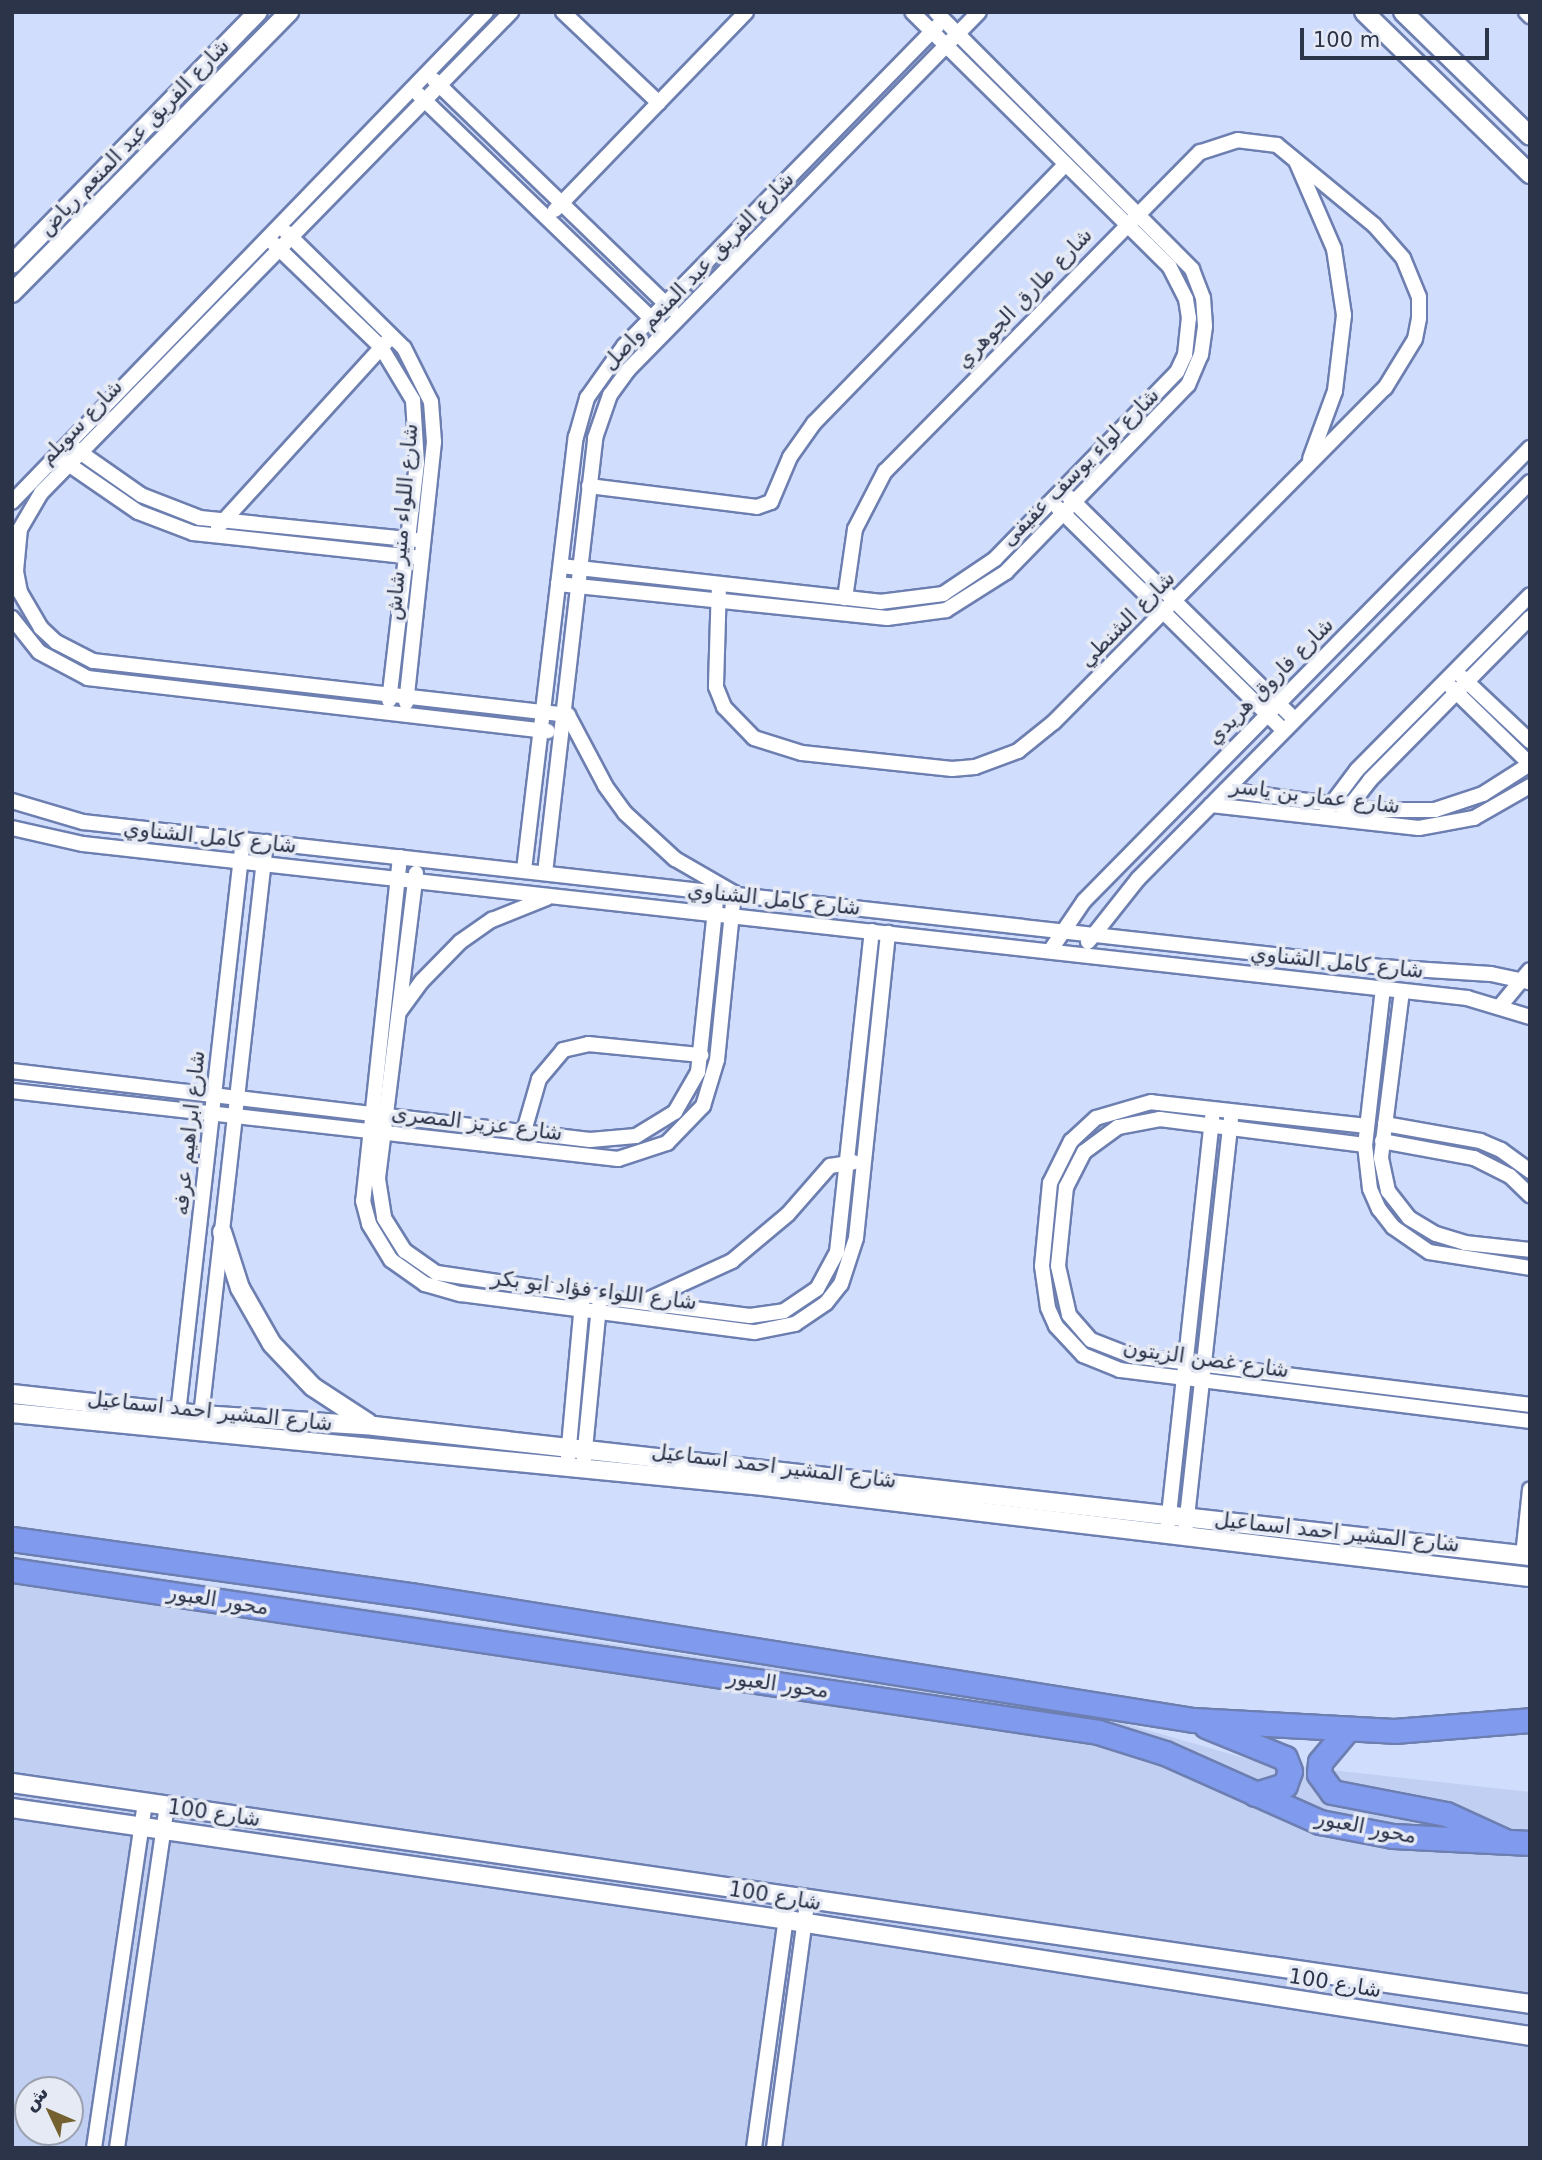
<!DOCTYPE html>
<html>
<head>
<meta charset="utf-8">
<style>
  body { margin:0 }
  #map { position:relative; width:1542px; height:2160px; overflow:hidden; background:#d0ddfd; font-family:"DejaVu Sans",Vazirmatn,sans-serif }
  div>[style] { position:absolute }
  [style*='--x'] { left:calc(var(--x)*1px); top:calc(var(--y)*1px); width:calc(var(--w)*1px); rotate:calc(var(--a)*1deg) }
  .built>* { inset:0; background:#c1cff2 }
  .roads { filter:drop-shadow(2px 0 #6d7fb0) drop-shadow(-2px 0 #6d7fb0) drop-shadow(0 2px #6d7fb0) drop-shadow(0 -2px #6d7fb0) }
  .minor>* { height:14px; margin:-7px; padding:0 7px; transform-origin:7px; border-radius:7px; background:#fff }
  .tertiary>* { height:18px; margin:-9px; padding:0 9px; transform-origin:9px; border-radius:9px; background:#fff }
  .trunk>* { height:23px; margin:-11.5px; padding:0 11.5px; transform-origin:11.5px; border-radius:11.5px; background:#809aee }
  span { translate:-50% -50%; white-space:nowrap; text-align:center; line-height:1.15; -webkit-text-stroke:7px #e6eaf5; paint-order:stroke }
  .street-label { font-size:21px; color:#2c3449 }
  .frame { position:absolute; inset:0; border:14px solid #2c3449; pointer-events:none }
  .north { position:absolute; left:14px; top:2076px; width:70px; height:70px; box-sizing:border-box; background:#e6eaf5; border:2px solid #9ca1b0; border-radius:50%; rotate:314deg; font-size:19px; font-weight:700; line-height:28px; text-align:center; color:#2c3449 }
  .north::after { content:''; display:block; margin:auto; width:24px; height:32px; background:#756130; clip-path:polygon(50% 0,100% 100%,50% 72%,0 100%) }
  .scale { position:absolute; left:1300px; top:28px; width:189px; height:32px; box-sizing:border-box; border:4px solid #2c3449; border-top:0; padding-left:9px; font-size:21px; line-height:24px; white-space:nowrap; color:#2c3449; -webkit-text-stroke:5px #e6eaf5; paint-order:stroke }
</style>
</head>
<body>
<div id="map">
  <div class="built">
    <div style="clip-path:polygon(evenodd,12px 1556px,1095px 1715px,1258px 1762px,1530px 1792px,1530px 2148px,12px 2148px,12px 1556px,28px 2090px,70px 2090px,70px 2132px,28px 2132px,28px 2090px)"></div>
  </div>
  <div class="roads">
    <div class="minor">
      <div style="--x:563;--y:12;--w:132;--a:43.5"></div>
      <div style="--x:1526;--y:12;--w:6;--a:45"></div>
      <div style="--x:434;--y:80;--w:330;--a:44"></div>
      <div style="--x:418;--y:94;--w:333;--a:43.9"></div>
      <div style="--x:1296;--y:161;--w:96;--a:66.6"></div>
      <div style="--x:1334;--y:249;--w:67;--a:81.4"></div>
      <div style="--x:1344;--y:315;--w:77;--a:96.8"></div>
      <div style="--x:1335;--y:391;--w:72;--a:110.2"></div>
      <div style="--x:555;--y:210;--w:275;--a:-46"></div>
      <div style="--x:286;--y:232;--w:165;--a:44.5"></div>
      <div style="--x:404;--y:348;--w:60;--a:63.4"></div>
      <div style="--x:431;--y:402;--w:40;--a:85.7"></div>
      <div style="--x:434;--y:442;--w:262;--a:96.1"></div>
      <div style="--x:273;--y:243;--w:150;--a:43.9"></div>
      <div style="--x:381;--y:347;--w:62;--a:58.9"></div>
      <div style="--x:413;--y:400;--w:63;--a:86.4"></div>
      <div style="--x:417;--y:463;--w:239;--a:96.7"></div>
      <div style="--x:74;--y:448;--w:82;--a:35"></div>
      <div style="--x:141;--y:495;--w:63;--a:21.3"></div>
      <div style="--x:200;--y:518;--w:216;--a:5.8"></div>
      <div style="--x:61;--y:459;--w:93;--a:34.5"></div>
      <div style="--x:138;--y:512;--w:59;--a:20.9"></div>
      <div style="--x:193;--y:533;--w:222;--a:6.2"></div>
      <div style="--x:589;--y:486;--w:169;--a:7.1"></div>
      <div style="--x:757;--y:507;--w:15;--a:-20"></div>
      <div style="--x:771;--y:502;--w:49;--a:-67.1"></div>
      <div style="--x:790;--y:457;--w:42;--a:-54.8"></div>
      <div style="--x:814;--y:423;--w:361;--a:-45.8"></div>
      <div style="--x:1069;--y:497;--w:317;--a:44.6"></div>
      <div style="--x:12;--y:502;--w:682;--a:-45.95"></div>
      <div style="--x:1058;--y:508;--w:317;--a:44.6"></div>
      <div style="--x:218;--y:527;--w:253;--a:-47.7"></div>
      <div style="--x:561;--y:566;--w:321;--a:6.4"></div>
      <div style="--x:880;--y:602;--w:64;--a:-7.2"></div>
      <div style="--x:943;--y:594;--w:63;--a:-33.9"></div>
      <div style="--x:995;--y:559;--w:261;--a:-45.8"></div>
      <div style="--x:1177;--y:372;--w:19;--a:-65"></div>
      <div style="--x:1185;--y:355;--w:37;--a:-84"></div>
      <div style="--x:1189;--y:318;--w:19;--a:-99"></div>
      <div style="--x:1186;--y:299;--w:37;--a:-117"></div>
      <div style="--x:1169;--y:266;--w:361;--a:-135.3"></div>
      <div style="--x:558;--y:584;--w:331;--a:5.9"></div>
      <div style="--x:887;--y:618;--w:60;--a:-7.7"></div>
      <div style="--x:946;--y:610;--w:71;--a:-32.3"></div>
      <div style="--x:1006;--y:572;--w:261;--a:-45.8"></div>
      <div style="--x:1188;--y:385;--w:33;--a:-67"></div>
      <div style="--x:1201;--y:355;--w:29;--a:-82"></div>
      <div style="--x:1205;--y:326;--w:28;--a:-94"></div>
      <div style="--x:1203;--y:298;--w:31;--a:-111"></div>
      <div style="--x:1192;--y:269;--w:363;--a:-134.9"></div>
      <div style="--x:719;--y:584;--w:103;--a:91.7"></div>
      <div style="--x:716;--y:687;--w:22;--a:68"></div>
      <div style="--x:724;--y:707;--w:43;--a:45.9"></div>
      <div style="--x:754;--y:738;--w:50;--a:17.4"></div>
      <div style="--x:802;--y:753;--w:151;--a:6.1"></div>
      <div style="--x:952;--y:769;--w:23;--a:-5"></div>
      <div style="--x:975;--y:767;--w:46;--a:-20.4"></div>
      <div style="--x:1018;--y:751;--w:46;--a:-38.9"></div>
      <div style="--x:1054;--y:722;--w:470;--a:-45.3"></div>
      <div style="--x:1385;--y:388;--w:57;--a:-58.5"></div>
      <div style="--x:1415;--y:339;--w:21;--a:-79"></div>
      <div style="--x:1419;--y:318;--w:21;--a:-90"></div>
      <div style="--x:1419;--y:297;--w:42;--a:-112.3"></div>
      <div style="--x:1403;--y:258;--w:44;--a:-131.3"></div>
      <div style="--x:1374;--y:225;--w:126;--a:-140.5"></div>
      <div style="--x:1277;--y:145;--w:39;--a:-173"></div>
      <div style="--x:1238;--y:140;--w:40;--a:162"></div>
      <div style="--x:1200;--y:152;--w:448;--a:134.6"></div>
      <div style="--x:885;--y:471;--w:65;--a:117.3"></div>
      <div style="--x:855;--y:529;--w:70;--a:98.2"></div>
      <div style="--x:12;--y:618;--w:43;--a:51.5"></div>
      <div style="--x:39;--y:652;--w:55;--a:28"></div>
      <div style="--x:88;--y:678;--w:463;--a:6.6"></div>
      <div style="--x:1462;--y:677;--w:93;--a:43.3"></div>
      <div style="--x:1451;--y:687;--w:110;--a:44.3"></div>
      <div style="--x:1226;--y:790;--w:150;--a:7.6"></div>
      <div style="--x:1375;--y:810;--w:60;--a:0"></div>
      <div style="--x:1435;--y:810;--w:51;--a:-18.4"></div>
      <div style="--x:1483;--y:794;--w:56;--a:-32.6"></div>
      <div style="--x:12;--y:801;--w:74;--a:16.5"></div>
      <div style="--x:83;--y:822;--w:1306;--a:6.37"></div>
      <div style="--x:1381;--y:967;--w:110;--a:3.6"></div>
      <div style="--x:1491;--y:974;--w:40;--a:12"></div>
      <div style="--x:1211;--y:805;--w:209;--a:6.3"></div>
      <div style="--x:1419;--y:828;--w:56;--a:-10.3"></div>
      <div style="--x:1474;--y:818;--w:64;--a:-29.7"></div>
      <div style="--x:1327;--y:810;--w:50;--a:-53.1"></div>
      <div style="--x:1357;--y:770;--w:246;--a:-45.3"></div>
      <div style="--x:1346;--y:811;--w:39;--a:-52"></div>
      <div style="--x:1370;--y:780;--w:228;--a:-45.4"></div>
      <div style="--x:12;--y:828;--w:73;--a:12.7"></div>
      <div style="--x:83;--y:844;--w:1393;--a:6.35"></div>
      <div style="--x:1467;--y:998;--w:66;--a:16.8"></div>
      <div style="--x:400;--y:857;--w:346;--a:96.1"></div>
      <div style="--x:363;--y:1201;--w:24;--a:75"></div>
      <div style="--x:369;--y:1224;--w:42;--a:58.6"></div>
      <div style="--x:391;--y:1260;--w:42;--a:35.2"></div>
      <div style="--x:425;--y:1284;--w:37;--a:16"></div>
      <div style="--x:461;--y:1294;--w:296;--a:7.4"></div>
      <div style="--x:755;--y:1332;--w:41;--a:-11.3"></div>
      <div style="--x:795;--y:1324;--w:37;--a:-34"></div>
      <div style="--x:826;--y:1303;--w:24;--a:-52"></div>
      <div style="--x:841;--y:1284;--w:48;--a:-71.9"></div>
      <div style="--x:856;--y:1238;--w:307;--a:-84"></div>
      <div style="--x:524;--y:870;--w:436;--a:-83.2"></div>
      <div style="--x:576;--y:437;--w:41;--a:-74.2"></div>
      <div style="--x:587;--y:398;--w:64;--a:-54.6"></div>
      <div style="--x:624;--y:346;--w:448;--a:-45.6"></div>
      <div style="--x:416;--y:873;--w:308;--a:97.1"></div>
      <div style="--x:378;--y:1179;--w:39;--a:81"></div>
      <div style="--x:384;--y:1218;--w:39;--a:58"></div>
      <div style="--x:405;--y:1251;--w:39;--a:35"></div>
      <div style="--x:437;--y:1273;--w:164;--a:8.4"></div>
      <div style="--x:599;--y:1297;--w:152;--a:7.2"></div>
      <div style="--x:750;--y:1316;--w:34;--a:-8"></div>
      <div style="--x:784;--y:1311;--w:40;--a:-34"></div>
      <div style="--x:817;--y:1289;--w:42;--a:-61.6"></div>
      <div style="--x:837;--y:1252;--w:323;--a:-83.8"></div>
      <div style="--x:545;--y:873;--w:438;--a:-83.4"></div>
      <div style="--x:595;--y:438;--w:46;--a:-70.8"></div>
      <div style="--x:610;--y:395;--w:31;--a:-54"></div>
      <div style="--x:628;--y:370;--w:501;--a:-45.57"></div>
      <div style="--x:1088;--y:942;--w:80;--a:-51.6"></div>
      <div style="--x:1138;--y:879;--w:558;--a:-45.36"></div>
      <div style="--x:1050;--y:951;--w:60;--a:-55.8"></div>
      <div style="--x:1084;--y:901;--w:636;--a:-45.45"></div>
      <div style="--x:1383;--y:988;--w:158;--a:96.5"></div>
      <div style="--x:1365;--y:1145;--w:44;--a:83.5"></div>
      <div style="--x:1370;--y:1189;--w:22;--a:66"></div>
      <div style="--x:1379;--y:1209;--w:23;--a:52"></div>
      <div style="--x:1393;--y:1227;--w:44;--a:34.8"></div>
      <div style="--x:1429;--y:1252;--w:102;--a:9"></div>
      <div style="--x:1402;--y:991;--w:168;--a:97.2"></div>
      <div style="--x:1381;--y:1158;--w:34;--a:78"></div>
      <div style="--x:1388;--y:1191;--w:34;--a:52"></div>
      <div style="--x:1409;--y:1218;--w:31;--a:31"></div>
      <div style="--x:1436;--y:1234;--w:30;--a:17"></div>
      <div style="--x:1465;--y:1243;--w:65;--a:6.1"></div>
      <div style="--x:1501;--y:1005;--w:45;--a:-50.4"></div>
      <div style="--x:400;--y:1011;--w:37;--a:-54"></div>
      <div style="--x:422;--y:981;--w:54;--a:-45.7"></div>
      <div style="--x:460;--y:942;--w:39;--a:-35"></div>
      <div style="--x:492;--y:920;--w:59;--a:-21.8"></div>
      <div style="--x:12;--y:1071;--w:582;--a:6.81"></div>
      <div style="--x:590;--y:1140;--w:46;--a:-5"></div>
      <div style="--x:636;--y:1136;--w:46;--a:-31.6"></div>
      <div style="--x:675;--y:1112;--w:46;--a:-60.1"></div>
      <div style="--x:698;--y:1072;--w:182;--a:-84"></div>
      <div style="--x:12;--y:1091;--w:610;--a:6.4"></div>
      <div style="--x:618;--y:1159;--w:52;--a:-18.1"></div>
      <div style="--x:667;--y:1143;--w:52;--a:-45.8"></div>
      <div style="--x:703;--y:1106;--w:48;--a:-73.1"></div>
      <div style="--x:717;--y:1060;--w:168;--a:-84.2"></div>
      <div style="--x:734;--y:893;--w:68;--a:-150"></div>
      <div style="--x:675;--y:859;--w:68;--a:-137.4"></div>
      <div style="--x:625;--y:813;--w:34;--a:-126"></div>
      <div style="--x:605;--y:785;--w:79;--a:-117.9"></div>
      <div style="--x:568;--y:715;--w:478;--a:-173.5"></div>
      <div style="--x:93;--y:661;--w:42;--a:-152.8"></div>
      <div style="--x:56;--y:642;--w:21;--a:-137"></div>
      <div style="--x:41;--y:628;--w:42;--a:-120.3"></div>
      <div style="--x:20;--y:592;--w:21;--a:-101"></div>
      <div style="--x:16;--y:571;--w:42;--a:-84.6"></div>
      <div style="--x:20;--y:529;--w:42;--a:-59.7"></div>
      <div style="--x:41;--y:493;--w:673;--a:-45.66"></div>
      <div style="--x:1385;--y:1124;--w:97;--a:10.1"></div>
      <div style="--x:1480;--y:1141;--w:23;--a:23"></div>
      <div style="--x:1501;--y:1150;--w:36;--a:36"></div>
      <div style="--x:1367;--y:1126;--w:217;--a:-173.7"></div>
      <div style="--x:1151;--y:1102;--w:57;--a:163.8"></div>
      <div style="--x:1096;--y:1118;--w:34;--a:137"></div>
      <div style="--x:1071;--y:1141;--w:47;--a:116.6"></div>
      <div style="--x:1050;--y:1183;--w:83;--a:95.5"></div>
      <div style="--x:1042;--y:1266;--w:42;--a:81.9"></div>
      <div style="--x:1048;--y:1308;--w:20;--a:66"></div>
      <div style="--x:1056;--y:1326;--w:40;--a:47"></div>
      <div style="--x:1083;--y:1355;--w:40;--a:22"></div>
      <div style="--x:1120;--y:1370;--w:413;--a:7.1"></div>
      <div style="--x:524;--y:1131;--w:54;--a:-73.9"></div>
      <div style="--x:539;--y:1079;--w:38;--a:-50"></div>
      <div style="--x:563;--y:1050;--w:26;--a:-13"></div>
      <div style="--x:588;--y:1044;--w:114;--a:5.6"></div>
      <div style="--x:1382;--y:1141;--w:94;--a:10.5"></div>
      <div style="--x:1474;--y:1158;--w:40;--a:26.6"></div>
      <div style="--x:1510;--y:1176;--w:28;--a:44"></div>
      <div style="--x:1365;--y:1145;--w:207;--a:-172.8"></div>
      <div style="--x:1160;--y:1119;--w:43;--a:169.2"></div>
      <div style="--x:1118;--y:1127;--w:42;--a:143.7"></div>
      <div style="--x:1084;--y:1152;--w:39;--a:117"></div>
      <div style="--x:1066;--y:1187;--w:79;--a:95.8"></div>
      <div style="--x:1058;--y:1266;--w:50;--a:77.3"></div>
      <div style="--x:1069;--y:1315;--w:33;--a:49"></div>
      <div style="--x:1091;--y:1340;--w:44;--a:21.3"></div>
      <div style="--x:1132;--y:1356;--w:401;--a:7"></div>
      <div style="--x:647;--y:1300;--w:94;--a:-24.6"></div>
      <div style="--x:732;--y:1261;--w:73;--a:-40"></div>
      <div style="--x:788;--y:1214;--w:64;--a:-48.8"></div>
      <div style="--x:830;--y:1166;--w:24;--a:-9"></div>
      <div style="--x:177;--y:1422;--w:587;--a:-83.54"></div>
      <div style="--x:200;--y:1425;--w:587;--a:-83.54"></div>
      <div style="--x:568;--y:1457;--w:155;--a:-84.8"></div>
      <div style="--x:584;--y:1459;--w:155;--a:-84.4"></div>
      <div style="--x:1168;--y:1524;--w:410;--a:-83.8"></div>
      <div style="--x:1186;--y:1526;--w:410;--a:-83.7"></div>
      <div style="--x:1523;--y:1556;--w:67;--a:-84"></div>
      <div style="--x:94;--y:2148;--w:349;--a:-81.6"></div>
      <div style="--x:117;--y:2148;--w:346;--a:-81.7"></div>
      <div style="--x:754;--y:2148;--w:254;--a:-82.1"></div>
      <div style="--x:774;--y:2148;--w:252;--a:-82.3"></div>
    </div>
    <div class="tertiary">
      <div style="--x:1364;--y:12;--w:232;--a:44.3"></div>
      <div style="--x:1403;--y:12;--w:177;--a:44.3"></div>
      <div style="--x:12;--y:264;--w:352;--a:-45.7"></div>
      <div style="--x:12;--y:293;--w:395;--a:-45.4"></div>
      <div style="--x:222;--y:1232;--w:59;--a:72.2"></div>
      <div style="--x:240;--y:1288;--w:64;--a:60.3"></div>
      <div style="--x:272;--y:1344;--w:59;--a:46.4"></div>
      <div style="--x:313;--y:1387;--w:66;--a:33.2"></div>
      <div style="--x:12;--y:1394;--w:190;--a:6.3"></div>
      <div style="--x:201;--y:1415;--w:173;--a:3.6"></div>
      <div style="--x:374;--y:1426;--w:1163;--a:6.42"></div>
      <div style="--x:12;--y:1413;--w:755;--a:5.55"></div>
      <div style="--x:763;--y:1486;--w:772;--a:6.77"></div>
      <div style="--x:12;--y:1783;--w:1534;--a:8.28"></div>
      <div style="--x:12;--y:1808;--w:783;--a:8.22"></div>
      <div style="--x:787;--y:1920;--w:752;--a:8.87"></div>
    </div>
    <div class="trunk">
      <div style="--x:12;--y:1539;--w:403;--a:8"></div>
      <div style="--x:411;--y:1595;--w:792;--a:9.08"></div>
      <div style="--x:1193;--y:1720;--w:201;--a:3.1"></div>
      <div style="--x:1394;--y:1731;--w:136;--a:-4.6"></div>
      <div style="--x:12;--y:1570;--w:1098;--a:8.48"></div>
      <div style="--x:1098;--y:1732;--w:70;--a:17.4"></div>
      <div style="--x:1165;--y:1753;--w:170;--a:24"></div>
      <div style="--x:1320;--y:1822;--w:74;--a:10.9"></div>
      <div style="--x:1393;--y:1836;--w:137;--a:2.9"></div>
      <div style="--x:1206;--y:1726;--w:85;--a:22.1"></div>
      <div style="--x:1285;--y:1758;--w:14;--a:69"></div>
      <div style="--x:1290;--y:1771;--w:15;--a:110"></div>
      <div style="--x:1285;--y:1785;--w:31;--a:163"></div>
      <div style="--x:1346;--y:1731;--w:40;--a:130"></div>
      <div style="--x:1320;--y:1762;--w:12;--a:95"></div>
      <div style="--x:1319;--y:1774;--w:22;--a:54"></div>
      <div style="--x:1332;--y:1792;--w:116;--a:10.9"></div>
      <div style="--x:1446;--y:1814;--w:63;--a:24.5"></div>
    </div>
  </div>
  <div class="street-label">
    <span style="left:134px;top:137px;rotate:-46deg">شارع الفريق عبد المنعم رياض</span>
    <span style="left:698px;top:271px;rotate:-46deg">شارع الفريق عبد المنعم واصل</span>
    <span style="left:1024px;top:298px;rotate:-46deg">شارع طارق الجوهري</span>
    <span style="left:81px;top:422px;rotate:-46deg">شارع سويلم</span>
    <span style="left:1080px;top:467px;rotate:-45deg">شارع لواء يوسف عفيفى</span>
    <span style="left:402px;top:522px;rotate:-85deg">شارع اللواء منير شاش</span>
    <span style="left:1127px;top:619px;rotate:-45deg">شارع الشنطي</span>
    <span style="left:1270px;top:681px;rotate:-45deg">شارع فاروق هريدي</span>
    <span style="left:1315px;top:796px;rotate:7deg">شارع عمار بن ياسر</span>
    <span style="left:210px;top:837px;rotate:6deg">شارع كامل الشناوي</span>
    <span style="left:774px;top:899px;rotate:6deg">شارع كامل الشناوي</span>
    <span style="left:1337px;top:962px;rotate:6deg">شارع كامل الشناوي</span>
    <span style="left:477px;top:1123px;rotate:7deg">شارع عزيز المصرى</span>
    <span style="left:189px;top:1133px;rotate:-84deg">شارع ابراهيم عرفه</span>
    <span style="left:594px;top:1290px;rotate:7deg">شارع اللواء فؤاد ابو بكر</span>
    <span style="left:1206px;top:1359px;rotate:8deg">شارع غصن الزيتون</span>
    <span style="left:210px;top:1411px;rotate:6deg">شارع المشير احمد اسماعيل</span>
    <span style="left:774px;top:1466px;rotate:7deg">شارع المشير احمد اسماعيل</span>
    <span style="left:1337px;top:1532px;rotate:6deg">شارع المشير احمد اسماعيل</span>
    <span style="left:218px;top:1600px;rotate:9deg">محور العبور</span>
    <span style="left:778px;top:1684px;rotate:8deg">محور العبور</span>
    <span style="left:214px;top:1813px;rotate:8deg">شارع 100</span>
    <span style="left:1366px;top:1827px;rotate:11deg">محور العبور</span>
    <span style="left:775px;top:1896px;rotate:9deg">شارع 100</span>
    <span style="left:1335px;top:1983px;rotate:9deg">شارع 100</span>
  </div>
  <div class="frame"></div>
  <div class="north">ش</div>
  <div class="scale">100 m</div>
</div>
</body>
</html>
